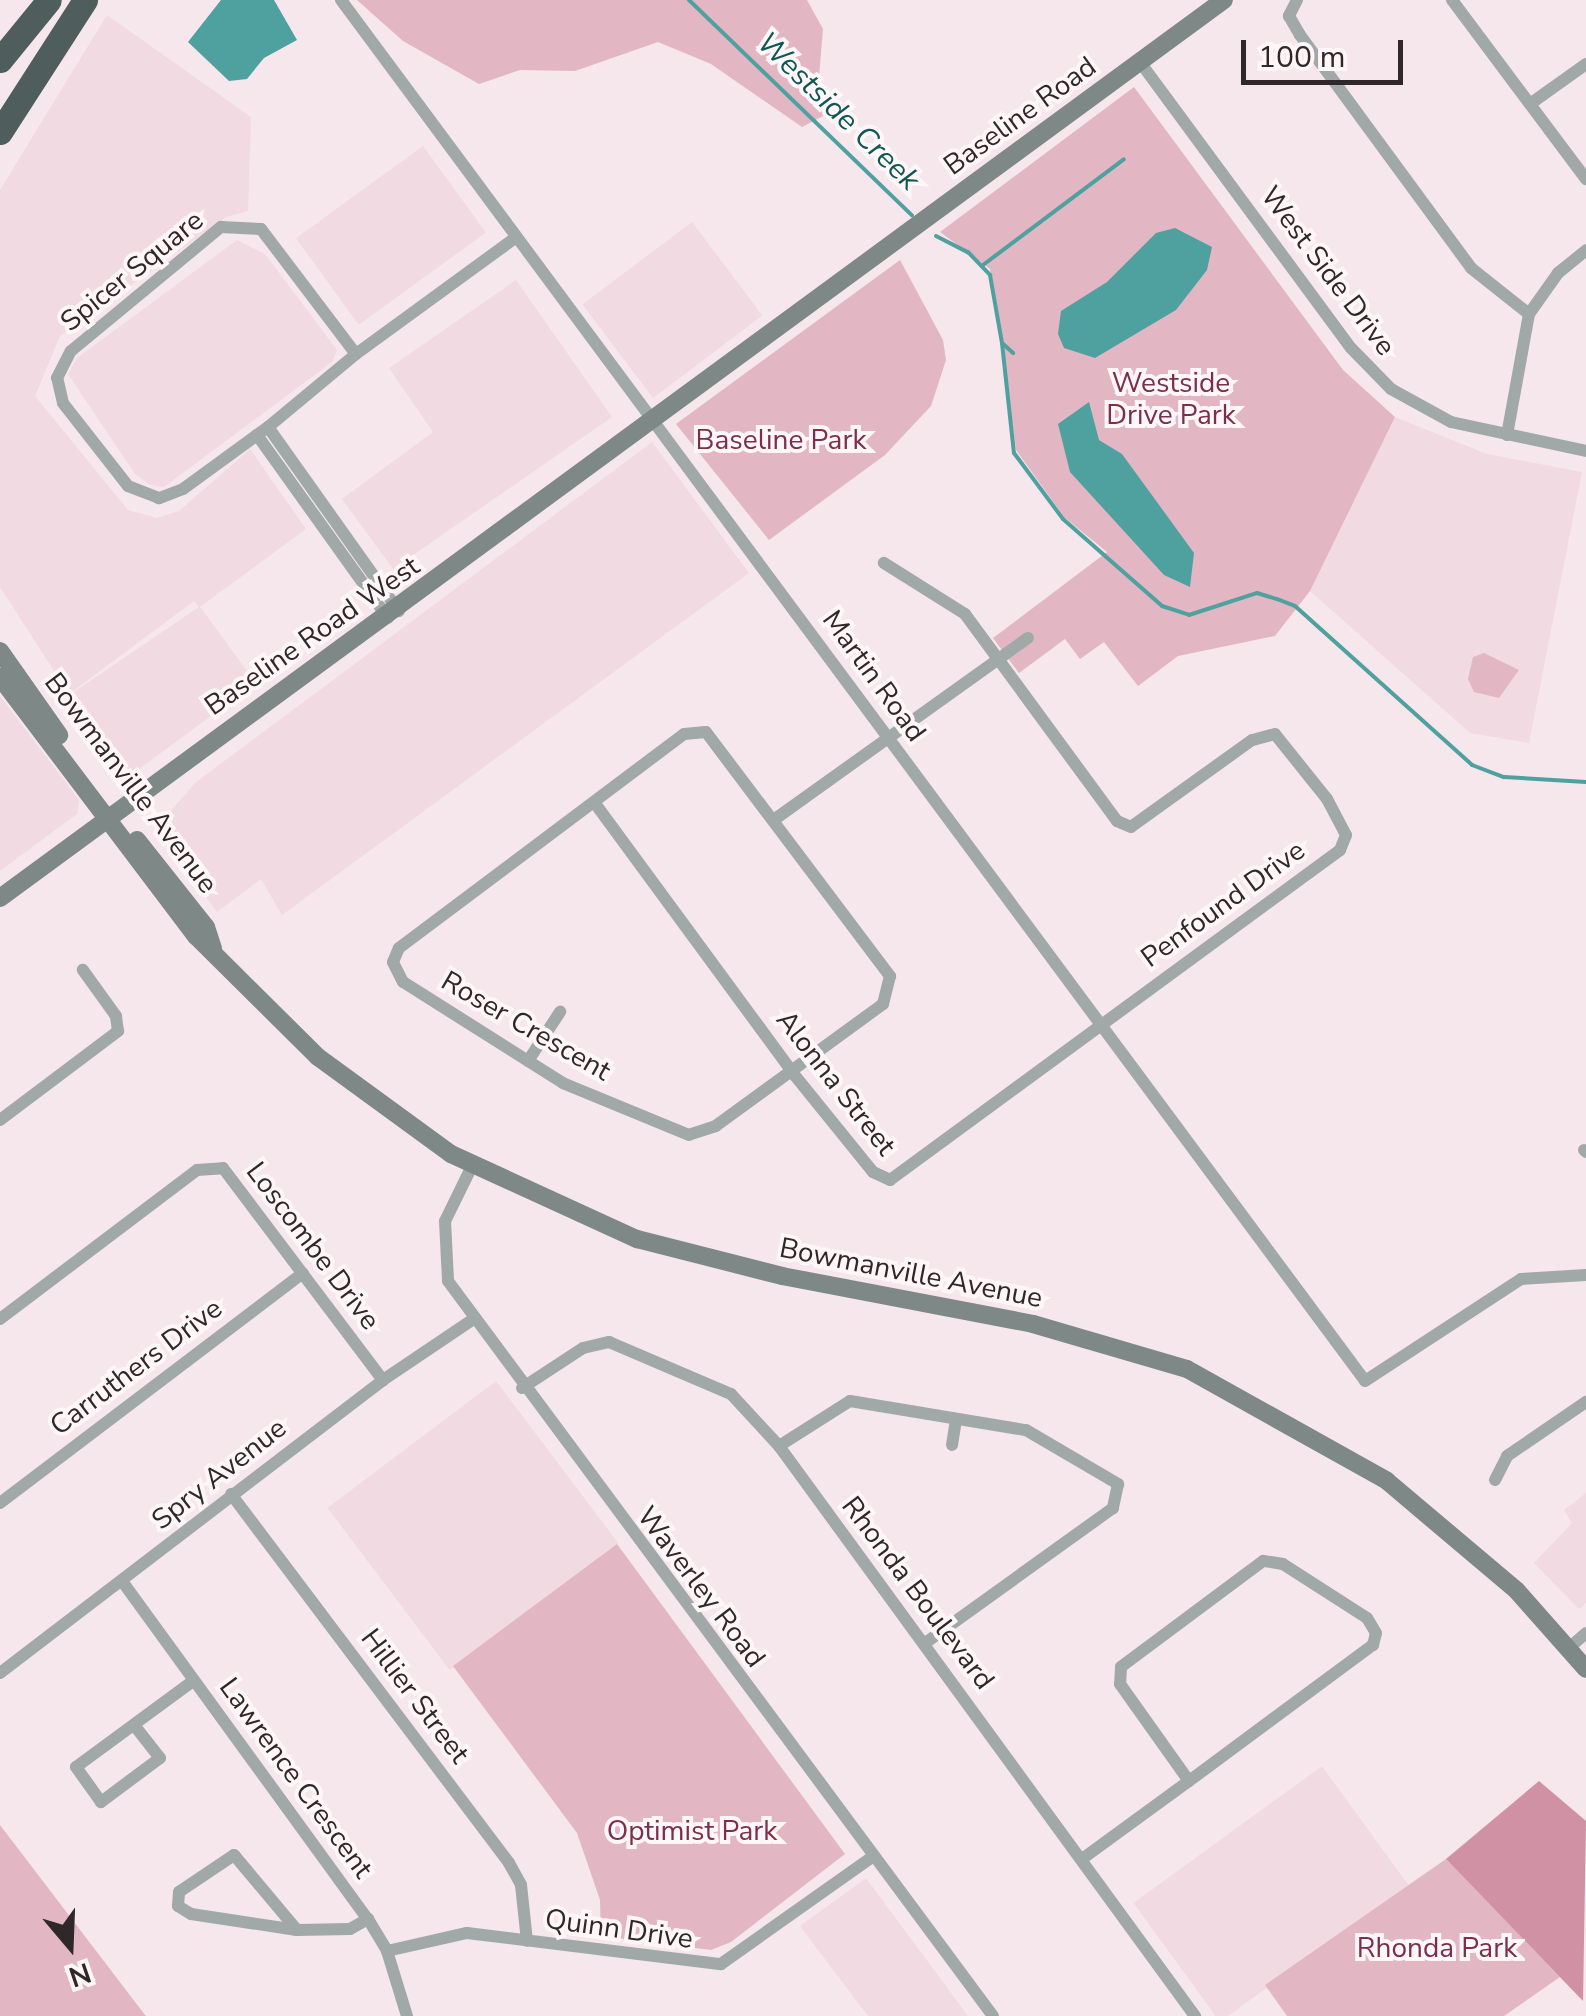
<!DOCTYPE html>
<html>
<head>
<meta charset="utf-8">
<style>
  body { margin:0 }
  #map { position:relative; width:1586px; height:2016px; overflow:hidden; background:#f5e7eb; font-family:"Nunito Sans",sans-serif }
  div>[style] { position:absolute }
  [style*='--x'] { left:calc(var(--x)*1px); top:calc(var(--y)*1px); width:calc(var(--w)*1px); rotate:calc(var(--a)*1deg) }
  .built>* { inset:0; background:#f1dae1; transform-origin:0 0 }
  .green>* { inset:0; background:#e2b7c3 }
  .forest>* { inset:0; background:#d091a5 }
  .water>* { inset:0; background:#4fa19f }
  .stream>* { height:4px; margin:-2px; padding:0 2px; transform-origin:2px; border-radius:2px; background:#4fa19f }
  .street>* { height:12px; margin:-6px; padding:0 6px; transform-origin:6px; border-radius:6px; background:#a1a8a8 }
  .secondary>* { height:18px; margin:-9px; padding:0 9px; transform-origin:9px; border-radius:9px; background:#7e8887 }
  .highway>* { height:25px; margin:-12.5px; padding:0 12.5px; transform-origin:12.5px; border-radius:12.5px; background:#4f5d5c }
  span { translate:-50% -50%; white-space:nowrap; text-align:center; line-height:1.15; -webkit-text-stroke:8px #fff6f8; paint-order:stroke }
  .street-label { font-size:28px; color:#2e282a }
  .park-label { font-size:28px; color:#7b2f4c }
  .water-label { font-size:30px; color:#0f5755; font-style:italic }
  .north { position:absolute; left:20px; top:1896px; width:100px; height:100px; -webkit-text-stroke:8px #fff6f8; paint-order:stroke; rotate:161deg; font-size:28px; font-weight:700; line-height:40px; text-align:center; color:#2e282a }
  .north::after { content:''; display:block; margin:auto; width:35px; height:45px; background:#2e282a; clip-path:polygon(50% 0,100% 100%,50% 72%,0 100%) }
  .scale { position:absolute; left:1241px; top:40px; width:162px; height:45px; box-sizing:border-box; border:5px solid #2e282a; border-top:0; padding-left:12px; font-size:30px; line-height:35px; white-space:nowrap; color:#2e282a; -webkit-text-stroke:8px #fff6f8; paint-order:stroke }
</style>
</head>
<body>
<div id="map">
  <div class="built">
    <div style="clip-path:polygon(107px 15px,251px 117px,248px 211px,226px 217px,60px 336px,35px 396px,128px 510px,157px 518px,179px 511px,250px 449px,306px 529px,200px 607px,256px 683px,128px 777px,68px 696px,199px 607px,194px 601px,69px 694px,0 587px,0 190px)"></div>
    <div style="left:423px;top:146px;width:107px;height:157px;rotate:54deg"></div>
    <div style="left:692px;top:222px;width:117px;height:137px;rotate:53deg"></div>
    <div style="clip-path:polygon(237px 240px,265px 254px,337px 350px,332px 362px,164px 487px,150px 485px,135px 474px,68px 374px,77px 358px)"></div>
    <div style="clip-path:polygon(516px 280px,612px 417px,393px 569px,342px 499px,433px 432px,389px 368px)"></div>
    <div style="clip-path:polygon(1395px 417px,1487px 454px,1582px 472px,1529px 743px,1470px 733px,1310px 591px)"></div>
    <div style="clip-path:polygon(652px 442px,749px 573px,282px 915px,261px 879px,217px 912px,155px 829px,195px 783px)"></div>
    <div style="clip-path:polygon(0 696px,79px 800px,77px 814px,0 871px)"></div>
    <div style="left:496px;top:1381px;width:203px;height:211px;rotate:53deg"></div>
    <div style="clip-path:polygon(1586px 1493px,1586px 1603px,1579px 1609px,1534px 1563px,1572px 1523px,1564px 1510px)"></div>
    <div style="left:1322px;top:1766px;width:147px;height:233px;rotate:54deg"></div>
    <div style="clip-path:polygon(866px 1878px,968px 2016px,868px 2016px,800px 1926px)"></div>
  </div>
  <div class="green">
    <div style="clip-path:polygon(357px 0,807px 0,823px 29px,818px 89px,825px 115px,802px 127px,711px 64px,658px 42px,575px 71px,520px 70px,479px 84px,403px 41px)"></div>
    <div style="clip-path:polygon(1134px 87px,1343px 370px,1395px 417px,1310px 591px,1275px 636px,1178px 656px,1138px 686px,1104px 642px,1080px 659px,1065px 639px,1019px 673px,993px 638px,1107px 552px,1064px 517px,1016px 450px,990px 269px,940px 232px)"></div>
    <div style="clip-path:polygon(900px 260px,943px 340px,946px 360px,931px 406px,885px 455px,769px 540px,676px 424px)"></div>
    <div style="clip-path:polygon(1484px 653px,1519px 670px,1499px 698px,1474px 692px,1468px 679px,1473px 657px)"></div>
    <div style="clip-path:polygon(617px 1544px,845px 1854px,731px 1942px,711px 1950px,601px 1936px,600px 1900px,577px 1833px,453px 1666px)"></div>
    <div style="clip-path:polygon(0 1825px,145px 2015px,146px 2016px,0 2016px)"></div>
    <div style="clip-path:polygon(1446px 1859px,1560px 1977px,1504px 2016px,1287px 2016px,1265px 1985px)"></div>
  </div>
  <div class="forest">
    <div style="clip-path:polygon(1539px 1781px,1586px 1821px,1583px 2001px,1446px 1859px)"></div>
  </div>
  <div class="water">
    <div style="clip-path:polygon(221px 0,274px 0,297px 40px,264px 58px,247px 79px,229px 81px,188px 42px)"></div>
    <div style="clip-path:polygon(1175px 228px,1212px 247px,1207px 270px,1176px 310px,1095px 358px,1064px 348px,1058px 334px,1061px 311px,1107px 282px,1156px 233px)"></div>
    <div style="clip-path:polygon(1089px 402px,1099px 440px,1122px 454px,1194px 553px,1190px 587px,1164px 575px,1070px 472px,1058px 424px)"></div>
  </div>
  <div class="stream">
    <div style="--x:689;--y:0;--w:310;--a:44"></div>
    <div style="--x:936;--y:236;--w:36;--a:27"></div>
    <div style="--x:968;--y:252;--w:32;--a:46"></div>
    <div style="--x:990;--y:275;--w:69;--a:80"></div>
    <div style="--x:1002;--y:343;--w:15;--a:42"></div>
    <div style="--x:983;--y:265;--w:176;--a:-36.9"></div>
    <div style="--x:1002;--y:343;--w:111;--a:83.8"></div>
    <div style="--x:1014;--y:453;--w:82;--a:53.4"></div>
    <div style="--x:1063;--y:519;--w:132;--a:41.3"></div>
    <div style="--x:1162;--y:606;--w:28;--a:18"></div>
    <div style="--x:1189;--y:615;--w:71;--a:-17.9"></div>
    <div style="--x:1257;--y:593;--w:21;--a:17"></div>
    <div style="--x:1277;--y:599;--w:19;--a:21"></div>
    <div style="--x:1295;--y:606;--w:238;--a:41.9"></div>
    <div style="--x:1472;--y:765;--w:34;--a:21"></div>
    <div style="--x:1504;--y:777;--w:82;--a:3.5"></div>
  </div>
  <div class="street">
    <div style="--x:341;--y:0;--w:1719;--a:53.44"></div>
    <div style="--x:1365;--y:1381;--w:186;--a:-33.2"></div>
    <div style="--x:1521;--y:1279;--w:65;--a:-3.5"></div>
    <div style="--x:1297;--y:0;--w:18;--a:117"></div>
    <div style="--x:1289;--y:16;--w:22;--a:60"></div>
    <div style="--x:1300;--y:35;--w:289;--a:53.7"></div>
    <div style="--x:1471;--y:268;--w:74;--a:38.4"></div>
    <div style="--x:1452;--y:0;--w:224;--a:53.2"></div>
    <div style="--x:1140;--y:62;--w:355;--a:53.6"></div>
    <div style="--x:1351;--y:348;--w:57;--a:45.7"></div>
    <div style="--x:1391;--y:389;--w:68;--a:28.8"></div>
    <div style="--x:1451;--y:422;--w:138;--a:12.1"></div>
    <div style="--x:1530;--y:104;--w:69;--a:-35.5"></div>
    <div style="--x:221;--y:227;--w:40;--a:2.9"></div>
    <div style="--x:261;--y:229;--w:157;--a:52.8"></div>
    <div style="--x:356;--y:354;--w:114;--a:140.3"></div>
    <div style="--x:268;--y:427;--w:105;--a:143.9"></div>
    <div style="--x:183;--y:489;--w:26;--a:159"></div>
    <div style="--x:159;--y:498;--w:33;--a:-159"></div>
    <div style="--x:128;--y:486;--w:105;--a:-128.1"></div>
    <div style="--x:63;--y:403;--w:26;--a:-103"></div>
    <div style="--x:57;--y:378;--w:30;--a:-63"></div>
    <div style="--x:71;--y:351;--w:195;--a:-39.6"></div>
    <div style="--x:356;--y:354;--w:197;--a:-36.1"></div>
    <div style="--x:268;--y:427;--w:226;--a:54.6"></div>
    <div style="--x:257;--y:435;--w:225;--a:54.4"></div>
    <div style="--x:1507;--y:435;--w:123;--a:-79.7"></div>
    <div style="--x:1529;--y:314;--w:50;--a:-54.7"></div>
    <div style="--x:1558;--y:273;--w:36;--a:-39"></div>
    <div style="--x:706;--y:732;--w:306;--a:53"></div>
    <div style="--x:890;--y:976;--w:29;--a:104"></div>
    <div style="--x:883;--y:1004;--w:207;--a:143.9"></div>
    <div style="--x:716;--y:1126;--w:28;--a:162"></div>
    <div style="--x:689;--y:1135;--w:136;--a:-157.6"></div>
    <div style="--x:563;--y:1083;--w:189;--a:-147.7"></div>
    <div style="--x:403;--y:982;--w:22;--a:-117"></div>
    <div style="--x:393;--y:962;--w:15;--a:-67"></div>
    <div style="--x:399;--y:948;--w:356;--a:-36.9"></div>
    <div style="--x:684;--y:734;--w:22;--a:-5"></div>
    <div style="--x:594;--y:802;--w:335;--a:53.7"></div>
    <div style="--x:792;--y:1072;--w:129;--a:51"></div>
    <div style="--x:873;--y:1172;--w:19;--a:25"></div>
    <div style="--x:890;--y:1180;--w:558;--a:-36.25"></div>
    <div style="--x:1340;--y:850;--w:16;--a:-68"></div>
    <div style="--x:1346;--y:835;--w:41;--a:-117.8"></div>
    <div style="--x:1327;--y:799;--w:83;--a:-128.7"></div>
    <div style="--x:1275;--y:734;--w:24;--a:165"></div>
    <div style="--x:1252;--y:740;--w:149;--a:144.3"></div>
    <div style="--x:1131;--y:827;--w:15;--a:-157"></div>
    <div style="--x:1117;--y:821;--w:257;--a:-126.3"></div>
    <div style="--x:965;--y:614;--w:96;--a:-147.8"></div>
    <div style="--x:775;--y:819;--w:311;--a:-35.6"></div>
    <div style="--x:528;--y:1061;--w:59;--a:-56.9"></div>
    <div style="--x:0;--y:1120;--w:148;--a:-37"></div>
    <div style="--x:118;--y:1031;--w:15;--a:-98"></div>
    <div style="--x:116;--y:1016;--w:57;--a:-125.7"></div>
    <div style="--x:1584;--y:1150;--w:3;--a:45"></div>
    <div style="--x:472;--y:1166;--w:61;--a:116.1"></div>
    <div style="--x:445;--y:1221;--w:60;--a:87.1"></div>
    <div style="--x:448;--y:1281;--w:915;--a:53.44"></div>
    <div style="--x:0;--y:1319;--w:247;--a:-37.1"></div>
    <div style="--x:197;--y:1170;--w:26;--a:-4"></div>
    <div style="--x:223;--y:1168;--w:266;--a:53"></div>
    <div style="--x:522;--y:1388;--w:73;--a:-33.3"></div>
    <div style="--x:583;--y:1348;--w:27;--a:-13"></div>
    <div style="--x:609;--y:1342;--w:133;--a:23.1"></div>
    <div style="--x:731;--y:1394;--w:71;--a:47.3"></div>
    <div style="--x:779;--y:1446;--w:706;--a:53.88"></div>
    <div style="--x:952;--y:1445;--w:24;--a:-81"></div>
    <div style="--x:779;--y:1446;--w:84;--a:-32.4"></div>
    <div style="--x:850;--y:1401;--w:178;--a:9.4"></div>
    <div style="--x:1026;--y:1430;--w:107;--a:30.4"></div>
    <div style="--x:1118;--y:1484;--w:25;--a:102"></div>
    <div style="--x:1113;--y:1508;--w:231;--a:144.3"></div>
    <div style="--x:1495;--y:1480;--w:27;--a:-63"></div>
    <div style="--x:1507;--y:1456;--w:96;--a:-34.4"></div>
    <div style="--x:231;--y:1494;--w:462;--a:53"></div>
    <div style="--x:509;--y:1863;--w:25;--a:61"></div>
    <div style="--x:521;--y:1885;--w:56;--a:83.9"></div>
    <div style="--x:0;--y:1503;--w:380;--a:-37.2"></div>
    <div style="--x:122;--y:1581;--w:418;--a:54"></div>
    <div style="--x:368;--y:1919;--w:37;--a:59"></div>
    <div style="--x:387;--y:1951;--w:68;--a:72.9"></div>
    <div style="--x:1570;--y:1647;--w:21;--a:-41"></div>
    <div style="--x:0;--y:1673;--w:482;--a:-37.4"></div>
    <div style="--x:383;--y:1380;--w:107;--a:-34"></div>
    <div style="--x:134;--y:1725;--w:42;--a:51.8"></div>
    <div style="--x:160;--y:1758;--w:74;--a:143.3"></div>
    <div style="--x:101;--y:1802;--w:43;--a:-125.5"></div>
    <div style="--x:76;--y:1767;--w:145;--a:-36.3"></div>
    <div style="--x:1082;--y:1859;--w:132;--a:-36.1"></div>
    <div style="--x:1189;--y:1781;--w:229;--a:-36.5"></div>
    <div style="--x:1373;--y:1645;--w:12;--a:-76"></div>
    <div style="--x:1376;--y:1633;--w:17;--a:-121"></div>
    <div style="--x:1367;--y:1618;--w:100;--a:-147.3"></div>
    <div style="--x:1283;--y:1564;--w:20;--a:-171"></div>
    <div style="--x:1263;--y:1561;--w:177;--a:143.3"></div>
    <div style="--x:1121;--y:1667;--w:17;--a:93"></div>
    <div style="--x:1120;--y:1684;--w:119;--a:54.6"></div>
    <div style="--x:297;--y:1930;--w:98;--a:-130"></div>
    <div style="--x:234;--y:1855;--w:66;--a:146.1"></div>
    <div style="--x:179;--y:1892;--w:14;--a:94"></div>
    <div style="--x:178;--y:1906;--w:15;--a:32"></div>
    <div style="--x:191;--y:1914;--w:107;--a:8.6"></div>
    <div style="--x:297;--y:1930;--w:53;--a:-1.1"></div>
    <div style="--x:350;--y:1929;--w:21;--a:-29"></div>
    <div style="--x:387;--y:1951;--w:82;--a:-12.7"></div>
    <div style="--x:467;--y:1933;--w:256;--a:7"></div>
    <div style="--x:721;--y:1964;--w:185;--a:-35.3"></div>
  </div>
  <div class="secondary">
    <div style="--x:0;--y:651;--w:103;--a:54.9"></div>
    <div style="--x:0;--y:677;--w:325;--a:52.9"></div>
    <div style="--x:196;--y:936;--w:172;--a:44.8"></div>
    <div style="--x:318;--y:1057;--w:165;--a:36.1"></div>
    <div style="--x:451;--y:1154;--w:205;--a:24.6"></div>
    <div style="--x:637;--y:1239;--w:150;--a:14.3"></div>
    <div style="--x:782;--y:1276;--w:256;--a:10.8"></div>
    <div style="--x:1033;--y:1324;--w:160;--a:16.3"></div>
    <div style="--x:1187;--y:1369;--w:229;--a:29.2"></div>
    <div style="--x:1387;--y:1481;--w:170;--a:40.2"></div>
    <div style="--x:1517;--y:1591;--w:104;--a:48.5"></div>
    <div style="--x:137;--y:840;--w:111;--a:51.6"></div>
    <div style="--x:206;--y:927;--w:23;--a:72"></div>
    <div style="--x:0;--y:898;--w:1518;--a:-36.27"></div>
  </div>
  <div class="highway">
    <div style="--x:0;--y:60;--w:77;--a:-50.8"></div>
    <div style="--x:0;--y:132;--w:157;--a:-57.2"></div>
  </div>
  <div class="street-label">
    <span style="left:1020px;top:116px;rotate:-36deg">Baseline Road</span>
    <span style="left:132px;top:271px;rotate:-39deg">Spicer Square</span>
    <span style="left:1328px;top:271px;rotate:53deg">West Side Drive</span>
    <span style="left:312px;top:636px;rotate:-35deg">Baseline Road West</span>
    <span style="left:874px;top:676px;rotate:54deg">Martin Road</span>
    <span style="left:131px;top:783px;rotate:53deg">Bowmanville Avenue</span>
    <span style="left:1223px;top:904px;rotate:-36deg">Penfound Drive</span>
    <span style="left:526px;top:1026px;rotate:30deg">Roser Crescent</span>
    <span style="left:836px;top:1083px;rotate:52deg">Alonna Street</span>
    <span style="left:313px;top:1246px;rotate:53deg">Loscombe Drive</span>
    <span style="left:911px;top:1273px;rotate:11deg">Bowmanville Avenue</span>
    <span style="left:136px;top:1367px;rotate:-37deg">Carruthers Drive</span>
    <span style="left:219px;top:1474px;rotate:-38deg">Spry Avenue</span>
    <span style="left:701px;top:1587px;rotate:53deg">Waverley Road</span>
    <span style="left:918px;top:1593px;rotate:53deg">Rhonda Boulevard</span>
    <span style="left:415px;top:1696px;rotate:53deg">Hillier Street</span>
    <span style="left:296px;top:1778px;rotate:54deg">Lawrence Crescent</span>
    <span style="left:619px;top:1929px;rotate:8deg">Quinn Drive</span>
  </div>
  <div class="park-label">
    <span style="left:1171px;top:399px">Westside<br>Drive Park</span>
    <span style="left:781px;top:440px">Baseline Park</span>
    <span style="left:692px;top:1831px">Optimist Park</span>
    <span style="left:1437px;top:1948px">Rhonda Park</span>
  </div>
  <div class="water-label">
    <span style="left:838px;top:112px;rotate:44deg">Westside Creek</span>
  </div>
  <div class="north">N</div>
  <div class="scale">100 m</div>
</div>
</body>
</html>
